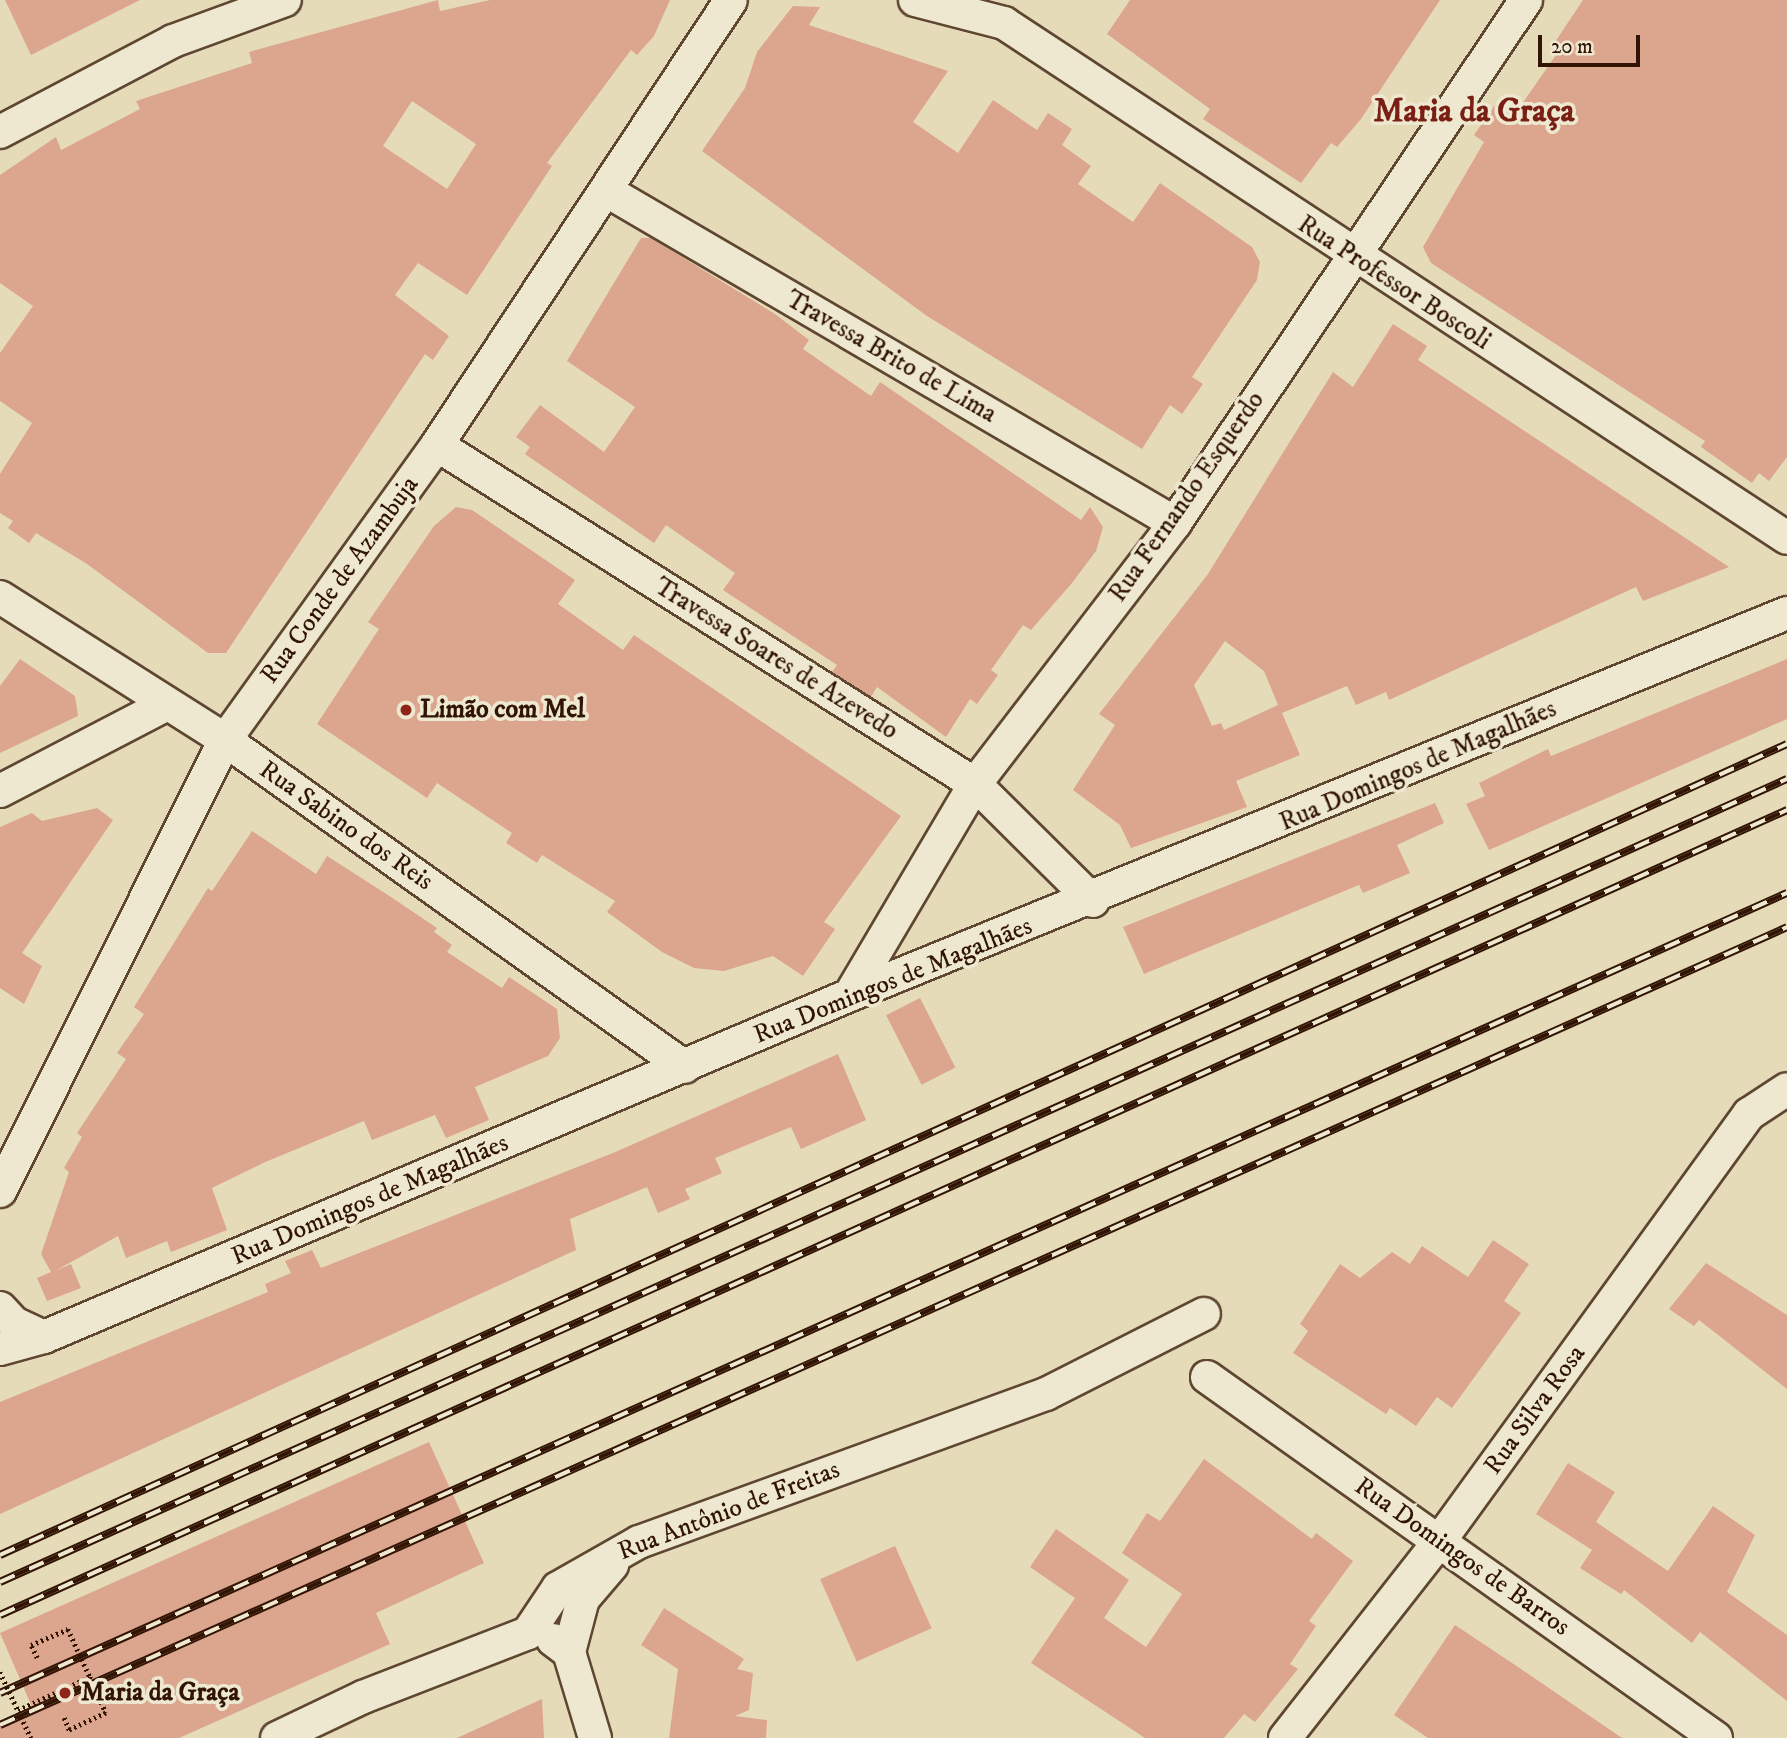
<!DOCTYPE html>
<html>
<head>
<meta charset="utf-8">
<style>
  body { margin:0 }
  #map { position:relative; width:1787px; height:1738px; overflow:hidden; background:#e5dbb8; font-family:"IM FELL DW Pica",serif }
  div>[style] { position:absolute }
  [style*='--x'] { left:calc(var(--x)*1px); top:calc(var(--y)*1px); width:calc(var(--w)*1px); rotate:calc(var(--a)*1deg) }
  .building>* { inset:0; background:#dca68e; transform-origin:0 0 }
  .path>* { height:4.5px; margin-top:-2.25px; transform-origin:0; background:repeating-linear-gradient(90deg,#311404 0 2px,transparent 0 5.5px) }
  .roads { filter:drop-shadow(2px 0 #5e4631) drop-shadow(-2px 0 #5e4631) drop-shadow(0 2px #5e4631) drop-shadow(0 -2px #5e4631) }
  .street>* { height:32px; margin:-16px; padding:0 16px; transform-origin:16px; border-radius:16px; background:#eee8d1 }
  .rail>* { height:8px; margin-top:-4px; transform-origin:0; background:repeating-linear-gradient(90deg,#eee8d1 0 16px,#311404 0 32px); box-sizing:border-box; border-block:2px solid #311404 }
  .path-bridge>* { height:4.5px; margin-top:-2.25px; transform-origin:0; background:repeating-linear-gradient(90deg,#311404 0 2px,transparent 0 5.5px) }
  .dots>* { width:19px; height:19px; translate:-50% -50%; box-sizing:border-box; border:4px solid #eee8d1; border-radius:50% }
  span { translate:-50% -50%; white-space:nowrap; text-align:center; line-height:1.15; -webkit-text-stroke:7px #eee8d1; paint-order:stroke }
  .street-label { font-size:26px; color:#311404 }
  .poi-label { font-size:26px; color:#311404; font-weight:700 }
  .left { translate:0 -50%; text-align:left }
  .district-label { font-size:33px; color:#7a1f14; font-weight:700 }
  .scale { position:absolute; left:1538px; top:35px; width:102px; height:32px; box-sizing:border-box; border:4px solid #311404; border-top:0; padding-left:9px; font-size:21px; line-height:24px; white-space:nowrap; color:#311404; -webkit-text-stroke:5px #eee8d1; paint-order:stroke }
</style>
</head>
<body>
<div id="map">
  <div class="building">
    <div style="clip-path:polygon(5px 0,140px 0,31px 55px)"></div>
    <div style="clip-path:polygon(evenodd,438px 0,440px 11px,490px 0,670px 0,654px 36px,637px 55px,631px 50px,547px 163px,552px 166px,467px 295px,418px 263px,395px 295px,449px 336px,433px 360px,425px 354px,226px 653px,208px 653px,87px 564px,36px 533px,29px 543px,8px 528px,13px 521px,0 513px,0 474px,32px 423px,0 401px,0 353px,33px 306px,0 283px,0 175px,56px 137px,61px 150px,140px 109px,136px 101px,252px 63px,249px 52px,438px 0,412px 101px,476px 144px,447px 189px,383px 146px,412px 101px)"></div>
    <div style="clip-path:polygon(1130px 0,1440px 0,1361px 119px,1337px 147px,1331px 143px,1301px 183px,1203px 119px,1210px 109px,1107px 34px)"></div>
    <div style="clip-path:polygon(1583px 0,1787px 0,1787px 457px,1769px 481px,1759px 473px,1752px 483px,1701px 447px,1705px 441px,1431px 263px,1423px 247px,1484px 142px,1474px 135px,1497px 102px,1515px 114px,1558px 52px,1551px 48px)"></div>
    <div style="clip-path:polygon(793px 6px,820px 7px,809px 25px,948px 71px,913px 122px,958px 153px,993px 100px,1037px 130px,1048px 113px,1072px 129px,1062px 145px,1091px 166px,1078px 184px,1133px 222px,1160px 183px,1252px 247px,1260px 262px,1257px 280px,1192px 377px,1203px 384px,1182px 414px,1170px 405px,1142px 449px,927px 316px,702px 151px,745px 88px,757px 52px)"></div>
    <div style="clip-path:polygon(641px 238px,651px 238px,775px 314px,809px 340px,803px 349px,871px 396px,880px 382px,1081px 520px,1090px 507px,1103px 527px,1096px 551px,1072px 583px,1031px 630px,1023px 625px,991px 670px,998px 675px,977px 704px,970px 699px,946px 737px,877px 687px,871px 697px,832px 672px,837px 665px,723px 590px,735px 573px,666px 525px,654px 543px,525px 454px,530px 447px,516px 437px,540px 405px,604px 452px,635px 407px,567px 361px)"></div>
    <div style="clip-path:polygon(evenodd,1393px 324px,1427px 346px,1418px 360px,1729px 567px,1643px 601px,1636px 587px,1389px 700px,1386px 692px,1356px 705px,1347px 686px,1282px 713px,1300px 755px,1236px 781px,1247px 807px,1131px 848px,1120px 825px,1073px 790px,1115px 725px,1099px 714px,1208px 574px,1333px 372px,1353px 387px,1393px 324px,1225px 641px,1264px 671px,1278px 705px,1224px 730px,1221px 723px,1212px 726px,1194px 685px,1225px 641px)"></div>
    <div style="clip-path:polygon(456px 507px,472px 510px,575px 580px,558px 604px,623px 650px,634px 635px,901px 816px,824px 922px,835px 929px,803px 976px,773px 956px,724px 971px,694px 968px,662px 952px,607px 912px,615px 901px,542px 855px,537px 863px,506px 843px,512px 833px,437px 783px,427px 798px,317px 724px,379px 629px,368px 622px,434px 526px)"></div>
    <div style="clip-path:polygon(20px 659px,75px 696px,78px 716px,0 753px,0 686px)"></div>
    <div style="clip-path:polygon(1787px 659px,1787px 719px,1489px 850px,1466px 804px,1485px 796px,1479px 783px,1548px 749px,1551px 756px)"></div>
    <div style="clip-path:polygon(1435px 803px,1444px 823px,1397px 845px,1410px 873px,1363px 893px,1359px 885px,1144px 974px,1123px 927px)"></div>
    <div style="clip-path:polygon(97px 808px,113px 820px,22px 953px,42px 966px,24px 1004px,0 988px,0 827px,32px 813px,42px 821px)"></div>
    <div style="clip-path:polygon(252px 831px,316px 874px,327px 856px,388px 895px,437px 928px,434px 932px,452px 945px,447px 952px,502px 988px,509px 977px,557px 1009px,560px 1038px,548px 1056px,475px 1087px,489px 1120px,446px 1138px,435px 1115px,372px 1140px,364px 1121px,263px 1163px,212px 1188px,227px 1230px,171px 1252px,167px 1241px,126px 1258px,118px 1236px,55px 1271px,71px 1264px,81px 1288px,47px 1301px,37px 1278px,51px 1272px,41px 1254px,69px 1172px,64px 1168px,82px 1137px,77px 1133px,126px 1059px,117px 1053px,144px 1014px,134px 1007px,208px 888px,212px 891px)"></div>
    <div style="left:920px;top:998px;width:78px;height:38px;rotate:63deg"></div>
    <div style="clip-path:polygon(838px 1054px,866px 1120px,801px 1149px,791px 1127px,715px 1158px,722px 1173px,685px 1189px,690px 1199px,658px 1213px,647px 1187px,570px 1219px,576px 1250px,0 1514px,0 1402px,268px 1292px,265px 1284px,291px 1273px,285px 1261px,312px 1250px,321px 1268px,613px 1153px)"></div>
    <div style="clip-path:polygon(1493px 1240px,1529px 1264px,1504px 1301px,1521px 1313px,1452px 1408px,1437px 1397px,1416px 1426px,1390px 1408px,1386px 1414px,1293px 1353px,1308px 1331px,1300px 1324px,1340px 1264px,1360px 1278px,1392px 1252px,1410px 1264px,1422px 1246px,1468px 1277px)"></div>
    <div style="clip-path:polygon(1706px 1263px,1787px 1315px,1787px 1389px,1699px 1320px,1694px 1326px,1669px 1309px)"></div>
    <div style="clip-path:polygon(429px 1442px,484px 1563px,376px 1613px,390px 1644px,179px 1738px,0 1738px,0 1722px,32px 1707px,0 1633px)"></div>
    <div style="clip-path:polygon(1204px 1459px,1312px 1539px,1316px 1533px,1353px 1561px,1309px 1621px,1316px 1626px,1290px 1664px,1298px 1669px,1255px 1722px,1244px 1714px,1224px 1738px,1145px 1738px,1031px 1663px,1075px 1598px,1030px 1567px,1056px 1529px,1129px 1580px,1104px 1618px,1146px 1647px,1182px 1594px,1122px 1553px,1147px 1513px,1160px 1521px)"></div>
    <div style="clip-path:polygon(1568px 1463px,1615px 1492px,1596px 1522px,1668px 1571px,1713px 1506px,1755px 1535px,1727px 1592px,1787px 1635px,1787px 1701px,1700px 1632px,1692px 1643px,1624px 1590px,1621px 1594px,1580px 1568px,1592px 1550px,1536px 1514px)"></div>
    <div style="left:895px;top:1546px;width:90px;height:82px;rotate:66deg"></div>
    <div style="clip-path:polygon(664px 1608px,744px 1659px,737px 1669px,753px 1673px,749px 1710px,735px 1716px,767px 1720px,766px 1738px,669px 1738px,678px 1669px,641px 1645px)"></div>
    <div style="clip-path:polygon(1455px 1625px,1521px 1669px,1622px 1738px,1428px 1738px,1394px 1715px)"></div>
    <div style="clip-path:polygon(542px 1699px,544px 1738px,457px 1738px)"></div>
  </div>
  <div class="path">
    <div style="--x:37;--y:1658;--w:14;--a:-115"></div>
    <div style="--x:31;--y:1645;--w:40;--a:-23.4"></div>
    <div style="--x:68;--y:1629;--w:53;--a:65.4"></div>
    <div style="--x:18;--y:1710;--w:79;--a:-24.6"></div>
    <div style="--x:90;--y:1677;--w:39;--a:66"></div>
    <div style="--x:106;--y:1713;--w:41;--a:155.3"></div>
    <div style="--x:69;--y:1730;--w:15;--a:-113"></div>
  </div>
  <div class="roads">
    <div class="street">
      <div style="--x:915;--y:0;--w:92;--a:14.5"></div>
      <div style="--x:1004;--y:23;--w:937;--a:33.33"></div>
      <div style="--x:0;--y:132;--w:195;--a:-27.7"></div>
      <div style="--x:173;--y:41;--w:119;--a:-20.1"></div>
      <div style="--x:607;--y:191;--w:658;--a:30.31"></div>
      <div style="--x:437;--y:445;--w:636;--a:32.22"></div>
      <div style="--x:975;--y:784;--w:166;--a:44.8"></div>
      <div style="--x:0;--y:597;--w:267;--a:32.4"></div>
      <div style="--x:225;--y:740;--w:564;--a:35.41"></div>
      <div style="--x:0;--y:791;--w:188;--a:-27.5"></div>
      <div style="--x:850;--y:995;--w:245;--a:-59.4"></div>
      <div style="--x:975;--y:784;--w:329;--a:-52.5"></div>
      <div style="--x:1175;--y:523;--w:630;--a:-56.13"></div>
      <div style="--x:0;--y:1191;--w:504;--a:-63.49"></div>
      <div style="--x:225;--y:740;--w:363;--a:-54.3"></div>
      <div style="--x:437;--y:445;--w:533;--a:-56.55"></div>
      <div style="--x:0;--y:1308;--w:21;--a:47"></div>
      <div style="--x:14;--y:1323;--w:33;--a:25"></div>
      <div style="--x:0;--y:1349;--w:46;--a:-15.3"></div>
      <div style="--x:44;--y:1337;--w:876;--a:-22.99"></div>
      <div style="--x:850;--y:995;--w:1012;--a:-22.18"></div>
      <div style="--x:1207;--y:1377;--w:624;--a:35.35"></div>
      <div style="--x:553;--y:1640;--w:20;--a:37"></div>
      <div style="--x:569;--y:1652;--w:90;--a:73.2"></div>
      <div style="--x:569;--y:1652;--w:55;--a:-75.2"></div>
      <div style="--x:583;--y:1599;--w:45;--a:-49.5"></div>
      <div style="--x:277;--y:1738;--w:95;--a:-25.5"></div>
      <div style="--x:363;--y:1697;--w:177;--a:-21.2"></div>
      <div style="--x:528;--y:1633;--w:54;--a:-56.3"></div>
      <div style="--x:558;--y:1588;--w:93;--a:-29.6"></div>
      <div style="--x:639;--y:1542;--w:433;--a:-20"></div>
      <div style="--x:1046;--y:1394;--w:177;--a:-26.9"></div>
      <div style="--x:1285;--y:1738;--w:253;--a:-51.9"></div>
      <div style="--x:1441;--y:1539;--w:525;--a:-54.07"></div>
      <div style="--x:1749;--y:1114;--w:45;--a:-33.3"></div>
    </div>
  </div>
  <div class="rail">
    <div style="--x:0;--y:1555;--w:1962;--a:-24.41"></div>
    <div style="--x:0;--y:1582;--w:1959;--a:-24.2"></div>
    <div style="--x:0;--y:1615;--w:1960;--a:-24.25"></div>
    <div style="--x:0;--y:1693;--w:1958;--a:-24.12"></div>
    <div style="--x:0;--y:1725;--w:1957;--a:-24.06"></div>
  </div>
  <div class="path-bridge">
    <div style="--x:0;--y:1672;--w:73;--a:64.8"></div>
  </div>
  <div class="dots">
    <div style="left:406px;top:710px;background:#8f2418"></div>
    <div style="left:65px;top:1693px;background:#8f2418"></div>
  </div>
  <div class="street-label">
    <span style="left:1394px;top:283px;rotate:33deg">Rua Professor Boscoli</span>
    <span style="left:891px;top:357px;rotate:30deg">Travessa Brito de Lima</span>
    <span style="left:1187px;top:497px;rotate:-55deg">Rua Fernando Esquerdo</span>
    <span style="left:340px;top:580px;rotate:-54deg">Rua Conde de Azambuja</span>
    <span style="left:776px;top:659px;rotate:32deg">Travessa Soares de Azevedo</span>
    <span style="left:1418px;top:766px;rotate:-23deg">Rua Domingos de Magalhães</span>
    <span style="left:346px;top:826px;rotate:35deg">Rua Sabino dos Reis</span>
    <span style="left:893px;top:981px;rotate:-22deg">Rua Domingos de Magalhães</span>
    <span style="left:370px;top:1200px;rotate:-23deg">Rua Domingos de Magalhães</span>
    <span style="left:1535px;top:1410px;rotate:-54deg">Rua Silva Rosa</span>
    <span style="left:729px;top:1511px;rotate:-21deg">Rua Antônio de Freitas</span>
    <span style="left:1462px;top:1557px;rotate:35deg">Rua Domingos de Barros</span>
  </div>
  <div class="poi-label">
    <span class="left" style="left:420px;top:710px">Limão com Mel</span>
    <span class="left" style="left:81px;top:1693px">Maria da Graça</span>
  </div>
  <div class="district-label">
    <span style="left:1474px;top:112px">Maria da Graça</span>
  </div>
  <div class="scale">20 m</div>
</div>
</body>
</html>
